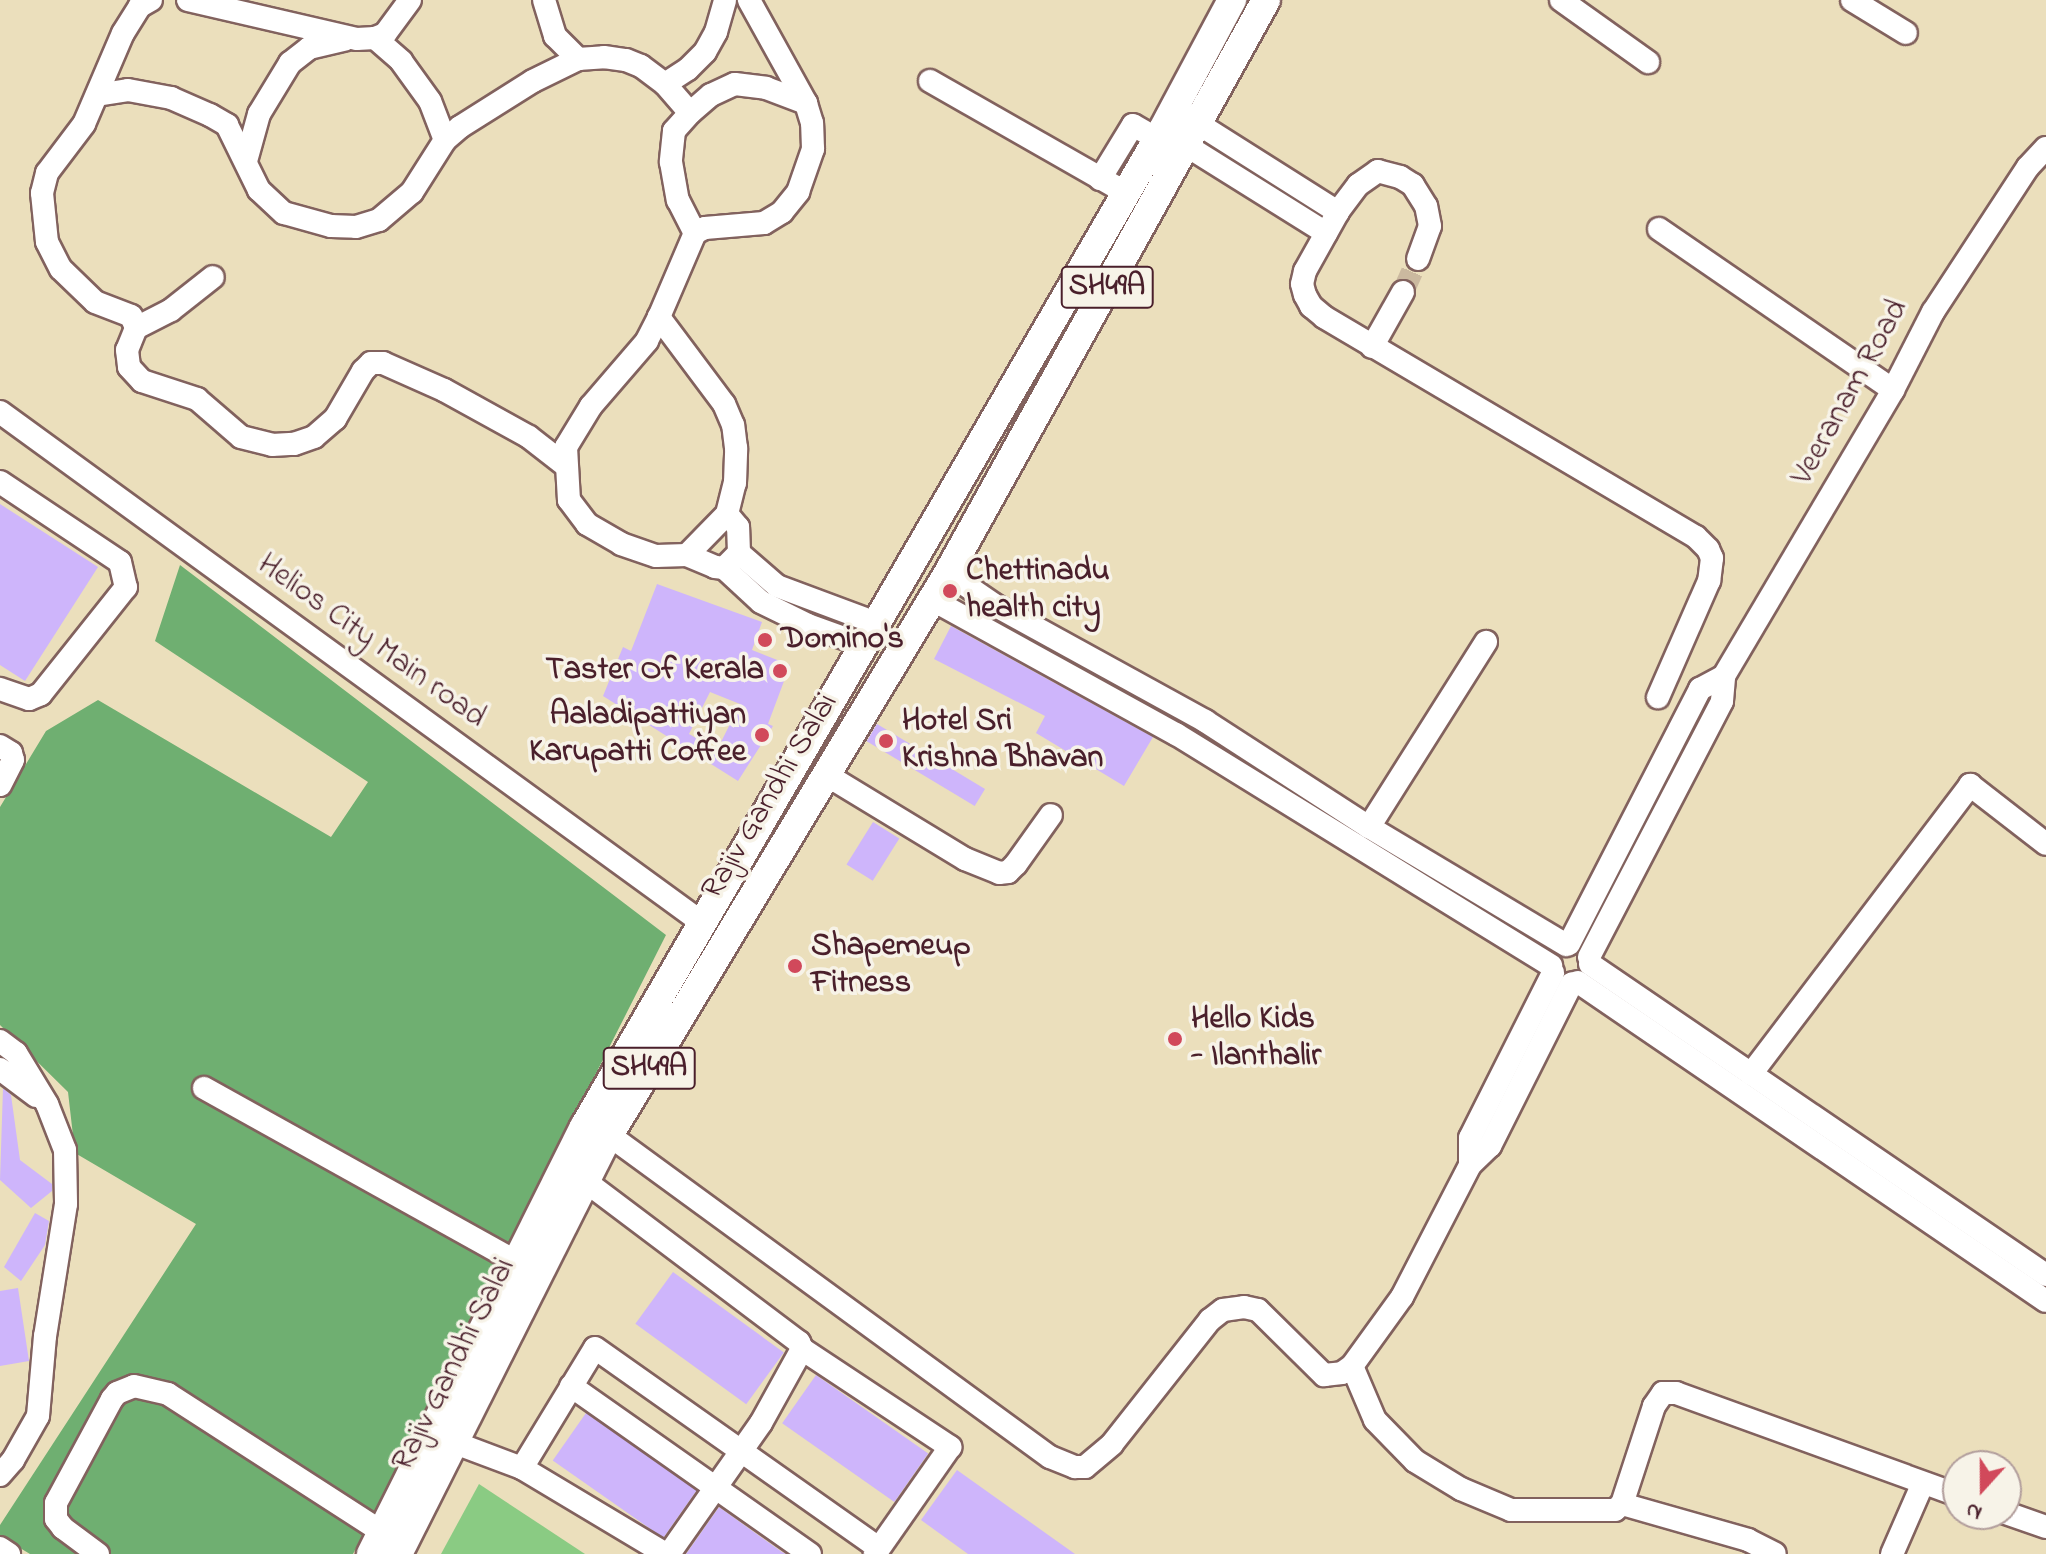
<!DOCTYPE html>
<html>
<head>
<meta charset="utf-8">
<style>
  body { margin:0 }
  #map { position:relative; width:2046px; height:1554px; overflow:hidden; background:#ebdfbc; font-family:"Indie Flower",sans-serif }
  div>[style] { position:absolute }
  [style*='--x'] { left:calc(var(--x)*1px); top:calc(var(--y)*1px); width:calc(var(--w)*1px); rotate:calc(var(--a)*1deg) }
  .green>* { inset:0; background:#8acb83 }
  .forest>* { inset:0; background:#6faf71 }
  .building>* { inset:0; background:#ceb5fb; transform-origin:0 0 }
  .minor-tunnel>* { height:22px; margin-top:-11px; transform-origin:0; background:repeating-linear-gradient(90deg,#cbb99f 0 22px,transparent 0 33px) }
  .roads { filter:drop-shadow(2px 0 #82625e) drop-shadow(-2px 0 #82625e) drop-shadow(0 2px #82625e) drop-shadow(0 -2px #82625e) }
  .minor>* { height:22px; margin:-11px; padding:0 11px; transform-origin:11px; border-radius:11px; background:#fff }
  .major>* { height:28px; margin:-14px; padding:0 14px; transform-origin:14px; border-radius:14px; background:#fff }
  .dots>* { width:22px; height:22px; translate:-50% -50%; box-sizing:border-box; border:4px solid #f7f3e8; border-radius:50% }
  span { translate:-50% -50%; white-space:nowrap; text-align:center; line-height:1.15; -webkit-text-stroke:7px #f7f3e8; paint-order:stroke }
  .shield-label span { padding:2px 6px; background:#f7f3e8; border:2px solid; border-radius:6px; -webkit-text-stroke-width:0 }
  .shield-label { font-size:30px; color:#4a1f2b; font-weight:700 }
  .street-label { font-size:32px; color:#4a1f2b }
  .poi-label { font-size:32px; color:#4a1f2b; font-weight:700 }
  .left { translate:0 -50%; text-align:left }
  .right { translate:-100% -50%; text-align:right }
  .north { position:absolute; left:1942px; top:1450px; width:80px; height:80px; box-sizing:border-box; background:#f7f3e8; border:2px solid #b29e9c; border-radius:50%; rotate:201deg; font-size:22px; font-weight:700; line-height:32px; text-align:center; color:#4a1f2b }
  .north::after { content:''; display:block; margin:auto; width:28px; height:36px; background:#d1495b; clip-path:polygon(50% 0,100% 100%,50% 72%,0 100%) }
</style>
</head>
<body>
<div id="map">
  <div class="green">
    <div style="clip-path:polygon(479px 1484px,585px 1554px,441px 1554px)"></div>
  </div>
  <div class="forest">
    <div style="clip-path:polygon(180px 565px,666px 935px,353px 1554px,30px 1554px,0 1536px,0 1525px,196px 1224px,75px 1153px,68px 1092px,0 1025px,0 807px,46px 731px,98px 700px,331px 837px,368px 782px,155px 641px)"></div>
  </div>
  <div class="building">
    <div style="clip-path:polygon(0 504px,98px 567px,25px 681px,0 665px)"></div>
    <div style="clip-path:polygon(evenodd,657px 584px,762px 622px,752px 650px,790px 665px,768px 724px,773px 726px,738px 781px,603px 696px,623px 647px,631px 651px,657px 584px,710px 692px,740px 704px,717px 750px,689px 734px,710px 692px)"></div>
    <div style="clip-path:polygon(951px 626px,1153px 737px,1124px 786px,1036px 733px,1045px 716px,934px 659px)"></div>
    <div style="left:877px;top:724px;width:126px;height:20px;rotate:31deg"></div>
    <div style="left:873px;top:822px;width:31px;height:50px;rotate:32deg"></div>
    <div style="clip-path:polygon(3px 1088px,11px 1095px,20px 1160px,52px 1184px,52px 1191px,31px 1208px,0 1180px)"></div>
    <div style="clip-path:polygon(35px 1213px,49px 1221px,45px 1245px,21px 1281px,4px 1267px)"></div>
    <div style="left:673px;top:1272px;width:137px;height:64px;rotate:36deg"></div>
    <div style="clip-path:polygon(18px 1288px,29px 1361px,0 1366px,0 1291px)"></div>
    <div style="left:816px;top:1375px;width:137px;height:59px;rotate:35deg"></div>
    <div style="left:586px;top:1413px;width:135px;height:58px;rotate:35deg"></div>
    <div style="clip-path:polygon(957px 1470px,1075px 1554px,968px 1554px,921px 1520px)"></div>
    <div style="clip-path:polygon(719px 1507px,782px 1552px,786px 1554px,686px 1554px)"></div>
  </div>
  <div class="minor-tunnel">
    <div style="--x:1403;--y:292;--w:36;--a:-66"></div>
  </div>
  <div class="roads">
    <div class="minor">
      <div style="--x:151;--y:0;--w:13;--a:151"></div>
      <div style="--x:140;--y:6;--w:32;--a:122"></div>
      <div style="--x:123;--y:33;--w:99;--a:113.2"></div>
      <div style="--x:84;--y:124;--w:61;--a:127.1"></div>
      <div style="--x:47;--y:173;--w:21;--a:104"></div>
      <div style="--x:42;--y:193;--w:49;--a:84.2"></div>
      <div style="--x:47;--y:242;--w:30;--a:63"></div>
      <div style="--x:61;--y:269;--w:47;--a:44.1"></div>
      <div style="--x:95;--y:302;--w:39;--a:21"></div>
      <div style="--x:131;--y:316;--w:13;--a:67"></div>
      <div style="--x:136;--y:328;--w:24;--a:112"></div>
      <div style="--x:127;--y:350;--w:17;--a:83"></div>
      <div style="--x:129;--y:367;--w:19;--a:47"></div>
      <div style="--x:142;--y:381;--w:58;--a:18.1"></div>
      <div style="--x:197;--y:399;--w:58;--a:40.8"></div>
      <div style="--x:241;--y:437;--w:32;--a:14"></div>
      <div style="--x:272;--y:445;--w:22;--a:-3"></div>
      <div style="--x:294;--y:444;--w:21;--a:-19"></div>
      <div style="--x:314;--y:437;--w:28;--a:-41"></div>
      <div style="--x:335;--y:419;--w:56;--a:-59.7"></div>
      <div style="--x:363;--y:371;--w:11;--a:-45"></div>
      <div style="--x:371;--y:363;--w:12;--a:0"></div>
      <div style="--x:383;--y:363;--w:67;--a:23.9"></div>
      <div style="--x:444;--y:390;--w:97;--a:28.9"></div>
      <div style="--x:529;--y:437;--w:46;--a:37.9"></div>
      <div style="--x:188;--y:0;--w:173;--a:13"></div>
      <div style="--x:357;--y:39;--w:18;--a:-3"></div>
      <div style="--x:375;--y:38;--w:11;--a:-22"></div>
      <div style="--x:385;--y:34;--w:42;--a:-53.7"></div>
      <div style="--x:544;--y:0;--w:38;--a:73"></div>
      <div style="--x:555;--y:36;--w:33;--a:45"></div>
      <div style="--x:1561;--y:0;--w:107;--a:35.5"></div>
      <div style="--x:1852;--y:0;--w:63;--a:31.4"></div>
      <div style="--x:375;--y:38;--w:35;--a:41"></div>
      <div style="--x:401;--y:61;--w:49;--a:54.1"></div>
      <div style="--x:430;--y:101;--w:42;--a:69"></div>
      <div style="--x:930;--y:81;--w:226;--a:29.7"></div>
      <div style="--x:665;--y:84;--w:27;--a:-33"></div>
      <div style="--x:688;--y:69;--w:24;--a:-45"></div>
      <div style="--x:705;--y:52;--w:23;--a:-61"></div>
      <div style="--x:716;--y:32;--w:33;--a:-74"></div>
      <div style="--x:97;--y:95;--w:31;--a:-9"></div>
      <div style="--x:128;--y:90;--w:44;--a:10.5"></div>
      <div style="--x:171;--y:98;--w:43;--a:23.6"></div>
      <div style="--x:210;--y:115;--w:20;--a:30"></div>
      <div style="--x:227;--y:125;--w:72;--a:63.8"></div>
      <div style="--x:259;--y:190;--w:34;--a:43"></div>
      <div style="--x:284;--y:213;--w:49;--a:15.5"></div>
      <div style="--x:331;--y:226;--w:25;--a:2"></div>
      <div style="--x:356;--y:227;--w:24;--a:-17"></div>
      <div style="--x:379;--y:220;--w:43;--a:-40.3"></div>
      <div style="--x:412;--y:192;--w:62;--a:-57.6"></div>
      <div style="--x:445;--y:140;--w:20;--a:-41"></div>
      <div style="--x:460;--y:127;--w:86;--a:-32.2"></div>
      <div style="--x:533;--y:81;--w:50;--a:-26.1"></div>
      <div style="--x:578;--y:59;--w:26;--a:-4"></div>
      <div style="--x:604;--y:57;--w:22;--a:8"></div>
      <div style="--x:626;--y:60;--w:16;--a:22"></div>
      <div style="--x:641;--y:66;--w:30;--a:37"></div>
      <div style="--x:665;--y:84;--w:38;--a:49"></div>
      <div style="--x:690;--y:113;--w:24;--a:132"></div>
      <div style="--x:674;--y:131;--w:31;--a:96"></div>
      <div style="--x:671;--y:162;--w:39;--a:80"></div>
      <div style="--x:678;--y:200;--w:37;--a:63"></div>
      <div style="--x:690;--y:113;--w:28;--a:-41"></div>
      <div style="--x:711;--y:95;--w:26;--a:-25"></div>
      <div style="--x:735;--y:84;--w:31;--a:7"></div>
      <div style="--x:766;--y:88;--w:43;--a:20.6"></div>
      <div style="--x:1186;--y:116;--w:180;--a:32.3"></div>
      <div style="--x:1171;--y:136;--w:183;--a:32"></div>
      <div style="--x:246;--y:161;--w:49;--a:-74.5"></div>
      <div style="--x:259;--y:114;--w:60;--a:-58.7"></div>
      <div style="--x:290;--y:63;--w:24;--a:-38"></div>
      <div style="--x:309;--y:48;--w:36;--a:-13"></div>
      <div style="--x:1100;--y:179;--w:63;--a:-58.6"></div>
      <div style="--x:1133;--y:125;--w:28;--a:30"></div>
      <div style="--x:1659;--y:229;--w:284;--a:34.5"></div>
      <div style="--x:1418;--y:259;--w:35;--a:-70"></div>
      <div style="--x:1430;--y:226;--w:20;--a:-101"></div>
      <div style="--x:1426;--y:206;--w:25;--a:-122"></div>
      <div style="--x:1413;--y:185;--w:15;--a:-148"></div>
      <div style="--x:1400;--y:177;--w:23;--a:-165"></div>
      <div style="--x:1378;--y:171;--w:24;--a:145"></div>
      <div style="--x:1358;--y:185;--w:34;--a:127"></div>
      <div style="--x:1338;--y:212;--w:68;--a:119.2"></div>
      <div style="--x:1305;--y:271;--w:13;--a:103"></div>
      <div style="--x:1302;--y:284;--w:11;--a:75"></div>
      <div style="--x:1305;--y:295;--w:13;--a:61"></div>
      <div style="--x:1311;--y:306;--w:17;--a:40"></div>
      <div style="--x:1324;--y:317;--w:432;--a:30.6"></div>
      <div style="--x:1696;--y:537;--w:17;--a:45"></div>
      <div style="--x:1708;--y:549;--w:10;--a:66"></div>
      <div style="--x:1712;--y:558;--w:23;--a:97"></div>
      <div style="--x:1709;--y:581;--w:127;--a:113.7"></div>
      <div style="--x:659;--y:317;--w:27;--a:117"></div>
      <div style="--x:647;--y:341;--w:86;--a:130.7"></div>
      <div style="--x:591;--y:406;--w:48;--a:121.4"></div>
      <div style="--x:566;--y:447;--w:53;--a:86.8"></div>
      <div style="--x:569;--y:500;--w:30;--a:53"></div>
      <div style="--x:587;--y:524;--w:39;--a:30"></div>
      <div style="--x:621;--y:544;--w:37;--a:19"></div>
      <div style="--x:656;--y:556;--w:31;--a:-2"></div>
      <div style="--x:687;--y:555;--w:30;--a:23"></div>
      <div style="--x:715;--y:567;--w:9;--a:6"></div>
      <div style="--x:724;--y:568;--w:21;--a:-45"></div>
      <div style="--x:739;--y:553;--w:26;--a:-92"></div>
      <div style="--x:738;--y:527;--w:17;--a:-130"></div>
      <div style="--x:136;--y:328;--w:39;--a:-27"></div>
      <div style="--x:171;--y:310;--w:53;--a:-38.2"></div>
      <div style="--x:1372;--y:347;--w:63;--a:-60.6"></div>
      <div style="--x:0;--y:412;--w:870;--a:36.03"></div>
      <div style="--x:0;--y:482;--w:144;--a:33.7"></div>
      <div style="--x:120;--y:562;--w:26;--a:77"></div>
      <div style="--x:126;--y:587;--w:137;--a:128.5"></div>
      <div style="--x:41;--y:694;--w:13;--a:157"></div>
      <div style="--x:29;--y:699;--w:31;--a:-161"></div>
      <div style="--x:739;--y:553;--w:50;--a:41"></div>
      <div style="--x:777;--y:586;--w:106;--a:20.5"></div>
      <div style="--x:687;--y:555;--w:57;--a:-45.7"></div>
      <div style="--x:727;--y:514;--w:32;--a:-76"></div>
      <div style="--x:735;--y:483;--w:35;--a:-88"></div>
      <div style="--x:736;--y:448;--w:23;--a:-97"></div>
      <div style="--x:733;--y:425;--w:23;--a:-113"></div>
      <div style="--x:724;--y:404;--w:109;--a:-126.8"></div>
      <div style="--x:659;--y:317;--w:91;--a:-66.8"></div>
      <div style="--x:695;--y:233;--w:11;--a:-27"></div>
      <div style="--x:705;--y:228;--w:59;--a:-4.8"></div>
      <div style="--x:764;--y:223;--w:21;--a:-31"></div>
      <div style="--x:782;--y:212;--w:26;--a:-51"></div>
      <div style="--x:798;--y:192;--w:46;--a:-70.8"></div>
      <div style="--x:813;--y:149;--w:26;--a:-92"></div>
      <div style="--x:812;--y:123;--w:21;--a:-107"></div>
      <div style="--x:806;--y:103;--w:118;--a:-119"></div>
      <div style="--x:724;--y:568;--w:50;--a:42.6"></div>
      <div style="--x:761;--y:602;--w:52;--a:26.1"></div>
      <div style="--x:808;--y:625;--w:59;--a:20"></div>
      <div style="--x:948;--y:573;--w:58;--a:34.5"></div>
      <div style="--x:996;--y:606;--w:239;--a:28.8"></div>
      <div style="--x:1205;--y:721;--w:195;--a:32.9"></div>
      <div style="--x:1369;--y:827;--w:230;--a:30.9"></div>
      <div style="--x:931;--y:599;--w:280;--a:28.9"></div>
      <div style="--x:1176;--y:734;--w:441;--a:31.7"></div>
      <div style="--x:0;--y:746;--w:13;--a:32"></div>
      <div style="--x:11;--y:753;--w:7;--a:74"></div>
      <div style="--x:13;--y:760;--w:28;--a:117"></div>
      <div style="--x:825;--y:774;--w:164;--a:31.3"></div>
      <div style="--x:965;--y:859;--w:37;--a:22"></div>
      <div style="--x:999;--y:873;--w:9;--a:-6"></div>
      <div style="--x:1008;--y:872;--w:11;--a:-45"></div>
      <div style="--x:1016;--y:864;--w:60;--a:-54.5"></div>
      <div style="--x:1369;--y:827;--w:219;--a:-57.7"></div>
      <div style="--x:1569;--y:944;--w:287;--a:-62.8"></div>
      <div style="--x:1700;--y:689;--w:27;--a:-28"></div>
      <div style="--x:1589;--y:957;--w:288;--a:-62.5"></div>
      <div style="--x:1722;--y:701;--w:25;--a:-85"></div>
      <div style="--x:1724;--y:676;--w:332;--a:-59.4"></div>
      <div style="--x:1893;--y:390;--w:88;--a:-62.9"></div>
      <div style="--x:1933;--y:312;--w:173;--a:-56.8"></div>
      <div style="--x:2028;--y:167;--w:26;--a:-47"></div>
      <div style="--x:1590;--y:964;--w:552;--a:34.29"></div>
      <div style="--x:1578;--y:982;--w:566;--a:34.28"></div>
      <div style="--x:0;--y:1041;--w:20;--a:37"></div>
      <div style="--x:16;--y:1053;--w:60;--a:58.7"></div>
      <div style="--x:47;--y:1104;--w:49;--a:68.6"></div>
      <div style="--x:65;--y:1150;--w:54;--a:88.9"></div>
      <div style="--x:66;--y:1204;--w:134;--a:99"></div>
      <div style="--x:45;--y:1336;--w:80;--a:95"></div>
      <div style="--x:38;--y:1416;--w:51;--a:119.6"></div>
      <div style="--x:13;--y:1460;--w:20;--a:131"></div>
      <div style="--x:0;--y:1069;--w:45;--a:36.9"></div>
      <div style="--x:1751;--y:1074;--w:363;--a:-52.8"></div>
      <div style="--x:1970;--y:785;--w:96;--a:37.8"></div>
      <div style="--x:204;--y:1088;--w:357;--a:29.1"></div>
      <div style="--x:609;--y:1135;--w:546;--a:36.14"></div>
      <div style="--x:1050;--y:1457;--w:27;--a:22"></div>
      <div style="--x:1075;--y:1467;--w:10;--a:0"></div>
      <div style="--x:1085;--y:1467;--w:35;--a:-40"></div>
      <div style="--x:1112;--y:1444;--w:158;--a:-51.7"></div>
      <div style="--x:1210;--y:1320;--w:16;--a:-38"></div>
      <div style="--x:1223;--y:1310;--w:21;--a:-8"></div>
      <div style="--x:1244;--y:1307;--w:14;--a:12"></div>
      <div style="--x:1258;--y:1310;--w:93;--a:44.6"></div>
      <div style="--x:1324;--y:1375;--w:18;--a:-6"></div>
      <div style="--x:1342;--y:1373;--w:12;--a:-35"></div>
      <div style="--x:1352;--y:1366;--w:85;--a:-54.1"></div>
      <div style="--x:1402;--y:1297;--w:148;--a:-62.7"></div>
      <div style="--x:1470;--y:1165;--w:28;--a:-44"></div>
      <div style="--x:1490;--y:1146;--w:182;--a:-63.3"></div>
      <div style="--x:1470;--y:1165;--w:27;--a:-90"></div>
      <div style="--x:1470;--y:1138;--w:185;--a:-63.3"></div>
      <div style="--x:585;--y:1181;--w:268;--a:37"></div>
      <div style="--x:799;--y:1342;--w:8;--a:67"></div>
      <div style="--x:802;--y:1349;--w:178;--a:33.5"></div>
      <div style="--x:950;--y:1447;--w:131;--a:125"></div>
      <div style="--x:1352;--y:1366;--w:59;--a:66.9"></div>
      <div style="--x:1375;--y:1420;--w:57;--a:45.7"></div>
      <div style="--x:1415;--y:1461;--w:54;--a:31.3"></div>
      <div style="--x:1461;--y:1489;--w:54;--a:22.8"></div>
      <div style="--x:1511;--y:1510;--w:104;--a:0"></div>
      <div style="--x:1615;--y:1510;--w:9;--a:-41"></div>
      <div style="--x:1622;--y:1504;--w:103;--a:-71.9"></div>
      <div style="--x:1654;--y:1406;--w:16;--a:-55"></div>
      <div style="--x:1663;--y:1393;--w:13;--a:0"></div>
      <div style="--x:1676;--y:1393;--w:300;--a:19.9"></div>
      <div style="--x:571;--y:1386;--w:292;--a:35.1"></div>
      <div style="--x:442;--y:1438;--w:85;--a:20.6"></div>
      <div style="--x:522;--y:1468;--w:165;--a:30.9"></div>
      <div style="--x:664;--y:1553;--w:7;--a:-16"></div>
      <div style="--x:671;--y:1551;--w:156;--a:-54.9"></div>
      <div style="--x:761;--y:1423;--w:85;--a:-61"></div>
      <div style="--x:522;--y:1468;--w:140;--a:-58.7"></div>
      <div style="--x:595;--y:1348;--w:347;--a:35.2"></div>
      <div style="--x:1622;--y:1504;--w:131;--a:15.9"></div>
      <div style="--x:1748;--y:1540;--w:30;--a:27"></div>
      <div style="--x:2006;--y:1513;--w:42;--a:19.3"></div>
      <div style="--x:0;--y:1548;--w:11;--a:34"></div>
      <div style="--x:98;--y:1554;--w:44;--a:-143.4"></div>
      <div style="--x:63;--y:1528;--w:11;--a:-128"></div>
      <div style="--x:56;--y:1519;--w:16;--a:-90"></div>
      <div style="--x:56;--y:1503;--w:118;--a:-61.7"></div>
      <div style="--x:112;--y:1399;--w:8;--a:-50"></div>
      <div style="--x:117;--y:1393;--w:18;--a:-22"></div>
      <div style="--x:134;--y:1386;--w:35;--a:13"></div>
      <div style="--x:168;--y:1394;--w:255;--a:32.8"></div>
      <div style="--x:1892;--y:1554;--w:77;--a:-66.4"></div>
    </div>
    <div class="major">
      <div style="--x:371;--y:1554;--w:477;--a:-63.5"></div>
      <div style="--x:584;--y:1127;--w:1152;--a:-59.87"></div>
      <div style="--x:1162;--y:131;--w:149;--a:-61.9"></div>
      <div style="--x:398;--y:1554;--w:469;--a:-63.3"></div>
      <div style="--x:609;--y:1135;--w:656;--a:-58.9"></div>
      <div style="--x:948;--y:573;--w:655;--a:-60.97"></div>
    </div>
  </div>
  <div class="dots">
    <div style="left:950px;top:591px;background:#d1495b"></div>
    <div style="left:765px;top:640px;background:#d1495b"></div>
    <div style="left:780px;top:671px;background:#d1495b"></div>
    <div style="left:762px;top:735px;background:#d1495b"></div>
    <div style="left:886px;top:741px;background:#d1495b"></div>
    <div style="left:795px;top:966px;background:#d1495b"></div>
    <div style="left:1175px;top:1039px;background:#d1495b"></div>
  </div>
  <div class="shield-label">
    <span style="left:1107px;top:287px">SH49A</span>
    <span style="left:649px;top:1068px">SH49A</span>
  </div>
  <div class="street-label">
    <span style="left:1851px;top:393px;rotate:-61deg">Veeranam Road</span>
    <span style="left:371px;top:642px;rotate:36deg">Helios City Main road</span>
    <span style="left:771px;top:797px;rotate:-59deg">Rajiv Gandhi Salai</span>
    <span style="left:455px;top:1365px;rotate:-63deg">Rajiv Gandhi Salai</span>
  </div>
  <div class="poi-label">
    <span class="left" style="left:966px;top:591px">Chettinadu<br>health city</span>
    <span class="left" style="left:781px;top:640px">Domino's</span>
    <span class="right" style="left:764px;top:671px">Taster Of Kerala</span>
    <span class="right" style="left:746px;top:735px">Aaladipattiyan<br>Karupatti Coffee</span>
    <span class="left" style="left:902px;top:741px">Hotel Sri<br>Krishna Bhavan</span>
    <span class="left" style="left:811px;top:966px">Shapemeup<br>Fitness</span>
    <span class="left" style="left:1191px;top:1039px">Hello Kids<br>- Ilanthalir</span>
  </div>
  <div class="north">N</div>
</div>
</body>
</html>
